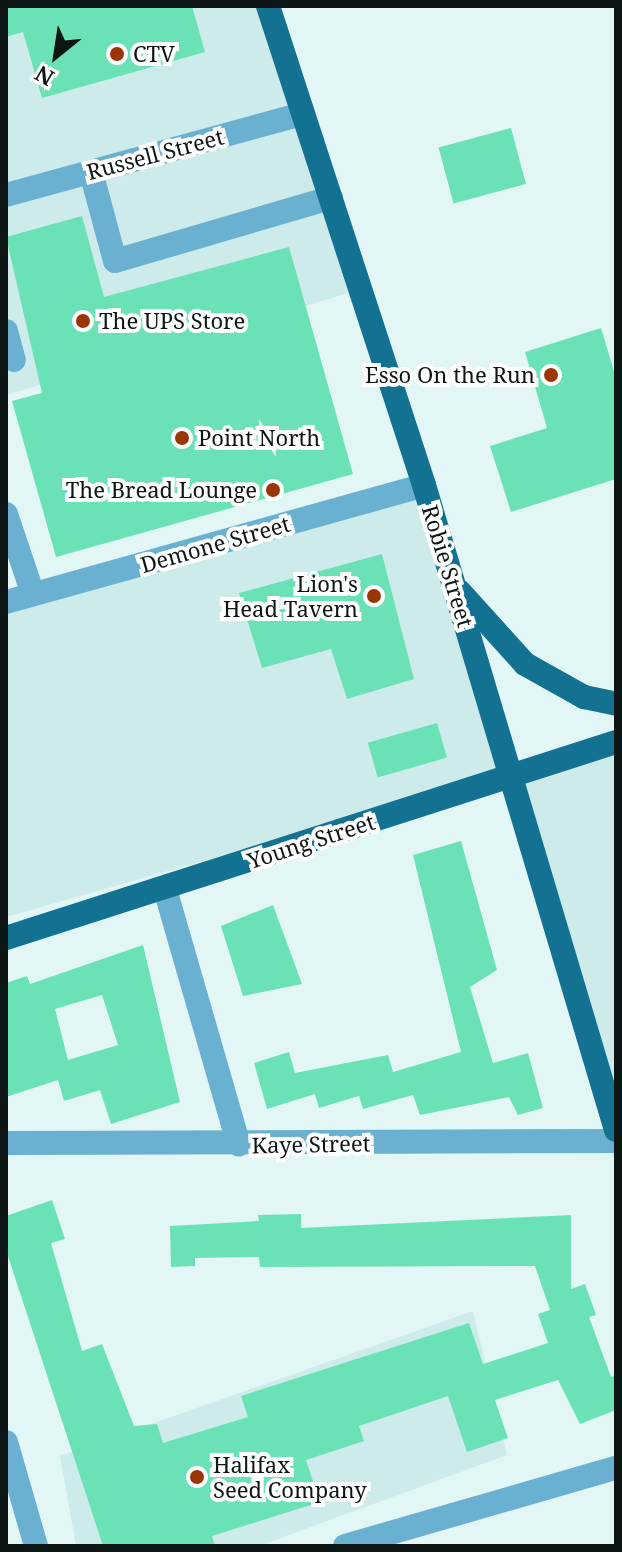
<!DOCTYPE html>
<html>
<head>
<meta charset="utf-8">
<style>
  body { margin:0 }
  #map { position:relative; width:622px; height:1552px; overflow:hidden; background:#e2f6f6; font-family:"Noto Serif",serif }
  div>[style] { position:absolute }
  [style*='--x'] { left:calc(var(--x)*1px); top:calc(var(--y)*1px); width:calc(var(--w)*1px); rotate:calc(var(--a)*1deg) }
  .built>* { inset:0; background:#cdebeb }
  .building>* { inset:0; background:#6be2b5; transform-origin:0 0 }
  .minor>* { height:24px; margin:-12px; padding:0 12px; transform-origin:12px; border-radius:12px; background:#6ab0d0 }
  .major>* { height:24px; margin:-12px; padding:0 12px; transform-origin:12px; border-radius:12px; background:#137192 }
  .dots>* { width:22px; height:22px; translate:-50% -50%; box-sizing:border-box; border:4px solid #fff; border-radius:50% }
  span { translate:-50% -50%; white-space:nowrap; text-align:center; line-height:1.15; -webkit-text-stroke:8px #fff; paint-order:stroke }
  .poi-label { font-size:22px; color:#0e1515 }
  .left { translate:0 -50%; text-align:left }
  .right { translate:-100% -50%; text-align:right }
  .street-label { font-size:22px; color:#0e1515 }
  .frame { position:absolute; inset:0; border:8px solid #0e1515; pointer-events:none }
  .north { position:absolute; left:16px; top:16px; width:80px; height:80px; -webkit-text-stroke:6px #fff; paint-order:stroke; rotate:210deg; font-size:22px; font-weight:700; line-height:32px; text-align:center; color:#0e1515 }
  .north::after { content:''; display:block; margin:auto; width:28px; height:36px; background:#0e1515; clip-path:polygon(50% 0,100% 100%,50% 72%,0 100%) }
</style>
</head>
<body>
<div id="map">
  <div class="built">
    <div style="clip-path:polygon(6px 6px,265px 6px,352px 292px,6px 395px)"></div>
    <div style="clip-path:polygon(410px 483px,500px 776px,616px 755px,616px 1166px,499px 777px,6px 917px,6px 602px)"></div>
    <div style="clip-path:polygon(473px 1311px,507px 1455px,259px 1546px,76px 1546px,60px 1456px)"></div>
  </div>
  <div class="building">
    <div style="clip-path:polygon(6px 6px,192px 6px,205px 52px,42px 98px,23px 32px,6px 37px)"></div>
    <div style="left:511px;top:128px;width:58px;height:75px;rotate:75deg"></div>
    <div style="clip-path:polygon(82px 216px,104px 297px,289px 247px,353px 474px,56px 557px,12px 401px,42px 393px,6px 237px)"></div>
    <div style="clip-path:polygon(601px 328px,616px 378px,616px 479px,511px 512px,490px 446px,547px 428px,525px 352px)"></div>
    <div style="clip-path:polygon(382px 554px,414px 679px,347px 699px,331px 649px,262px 668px,239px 593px)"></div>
    <div style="left:437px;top:723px;width:36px;height:72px;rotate:74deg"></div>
    <div style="clip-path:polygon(461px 841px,497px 970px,470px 987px,493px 1063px,528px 1053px,543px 1108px,518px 1115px,509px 1097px,420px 1115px,413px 1095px,363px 1109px,359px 1096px,319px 1108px,315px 1094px,267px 1109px,254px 1063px,289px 1052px,295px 1073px,388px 1055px,393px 1072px,461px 1052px,413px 855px)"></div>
    <div style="clip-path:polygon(273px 905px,302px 984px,243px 996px,221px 926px)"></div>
    <div style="clip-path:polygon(evenodd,143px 945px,180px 1102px,111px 1124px,100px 1090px,64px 1101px,58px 1080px,6px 1097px,6px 983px,27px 976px,30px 984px,143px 945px,102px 995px,118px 1045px,68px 1060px,55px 1009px,102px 995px)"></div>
    <div style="clip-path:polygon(52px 1200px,65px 1239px,51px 1243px,82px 1351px,102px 1344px,134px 1426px,157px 1424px,163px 1443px,248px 1417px,241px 1396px,469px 1323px,483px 1364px,548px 1343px,538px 1314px,550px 1310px,535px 1266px,260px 1267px,259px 1257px,195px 1258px,195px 1266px,171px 1267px,170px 1226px,259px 1221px,258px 1215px,301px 1214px,301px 1228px,571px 1215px,571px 1289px,585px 1284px,596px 1315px,589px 1317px,611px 1377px,616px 1375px,616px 1410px,580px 1424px,558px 1380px,495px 1400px,508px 1438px,467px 1452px,448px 1396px,359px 1426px,364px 1441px,306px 1460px,320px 1502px,212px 1536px,215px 1546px,103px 1546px,6px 1250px,6px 1216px)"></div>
  </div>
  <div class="minor">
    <div style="--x:91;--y:172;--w:92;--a:74.9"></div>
    <div style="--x:115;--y:261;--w:225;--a:-16.3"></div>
    <div style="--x:6;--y:195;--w:308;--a:-15.3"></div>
    <div style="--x:6;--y:331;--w:30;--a:75"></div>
    <div style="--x:6;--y:514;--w:84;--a:71.4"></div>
    <div style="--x:6;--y:602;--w:434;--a:-15.6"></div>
    <div style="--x:165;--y:889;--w:266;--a:73.9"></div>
    <div style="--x:6;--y:1143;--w:610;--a:-0.19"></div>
    <div style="--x:6;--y:1442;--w:108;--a:73.9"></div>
    <div style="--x:345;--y:1546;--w:282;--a:-16.1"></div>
  </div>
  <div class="major">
    <div style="--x:268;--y:6;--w:504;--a:71.96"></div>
    <div style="--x:424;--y:485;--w:673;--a:73.42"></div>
    <div style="--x:460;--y:592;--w:97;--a:47.9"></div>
    <div style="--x:525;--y:664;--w:68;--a:29.2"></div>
    <div style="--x:584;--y:697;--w:33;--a:12"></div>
    <div style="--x:6;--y:938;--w:641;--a:-17.81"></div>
  </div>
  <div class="dots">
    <div style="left:117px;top:54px;background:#9a3504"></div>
    <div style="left:83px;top:321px;background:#9a3504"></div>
    <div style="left:551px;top:375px;background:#9a3504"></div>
    <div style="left:182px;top:438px;background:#9a3504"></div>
    <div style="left:273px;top:490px;background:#9a3504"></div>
    <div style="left:374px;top:596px;background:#9a3504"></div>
    <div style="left:197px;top:1477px;background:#9a3504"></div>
  </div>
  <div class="poi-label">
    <span class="left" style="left:133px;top:54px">CTV</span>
    <span class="left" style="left:99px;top:321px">The UPS Store</span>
    <span class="right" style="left:535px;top:375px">Esso On the Run</span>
    <span class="left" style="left:198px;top:438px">Point North</span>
    <span class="right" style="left:257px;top:490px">The Bread Lounge</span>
    <span class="right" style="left:358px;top:596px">Lion's<br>Head Tavern</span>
    <span class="left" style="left:213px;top:1477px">Halifax<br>Seed Company</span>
  </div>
  <div class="street-label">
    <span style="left:155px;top:154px;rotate:-15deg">Russell Street</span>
    <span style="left:215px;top:544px;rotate:-16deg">Demone Street</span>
    <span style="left:448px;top:566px;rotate:73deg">Robie Street</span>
    <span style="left:311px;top:841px;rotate:-18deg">Young Street</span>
    <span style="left:311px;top:1144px;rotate:-1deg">Kaye Street</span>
  </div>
  <div class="frame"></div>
  <div class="north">N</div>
</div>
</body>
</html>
